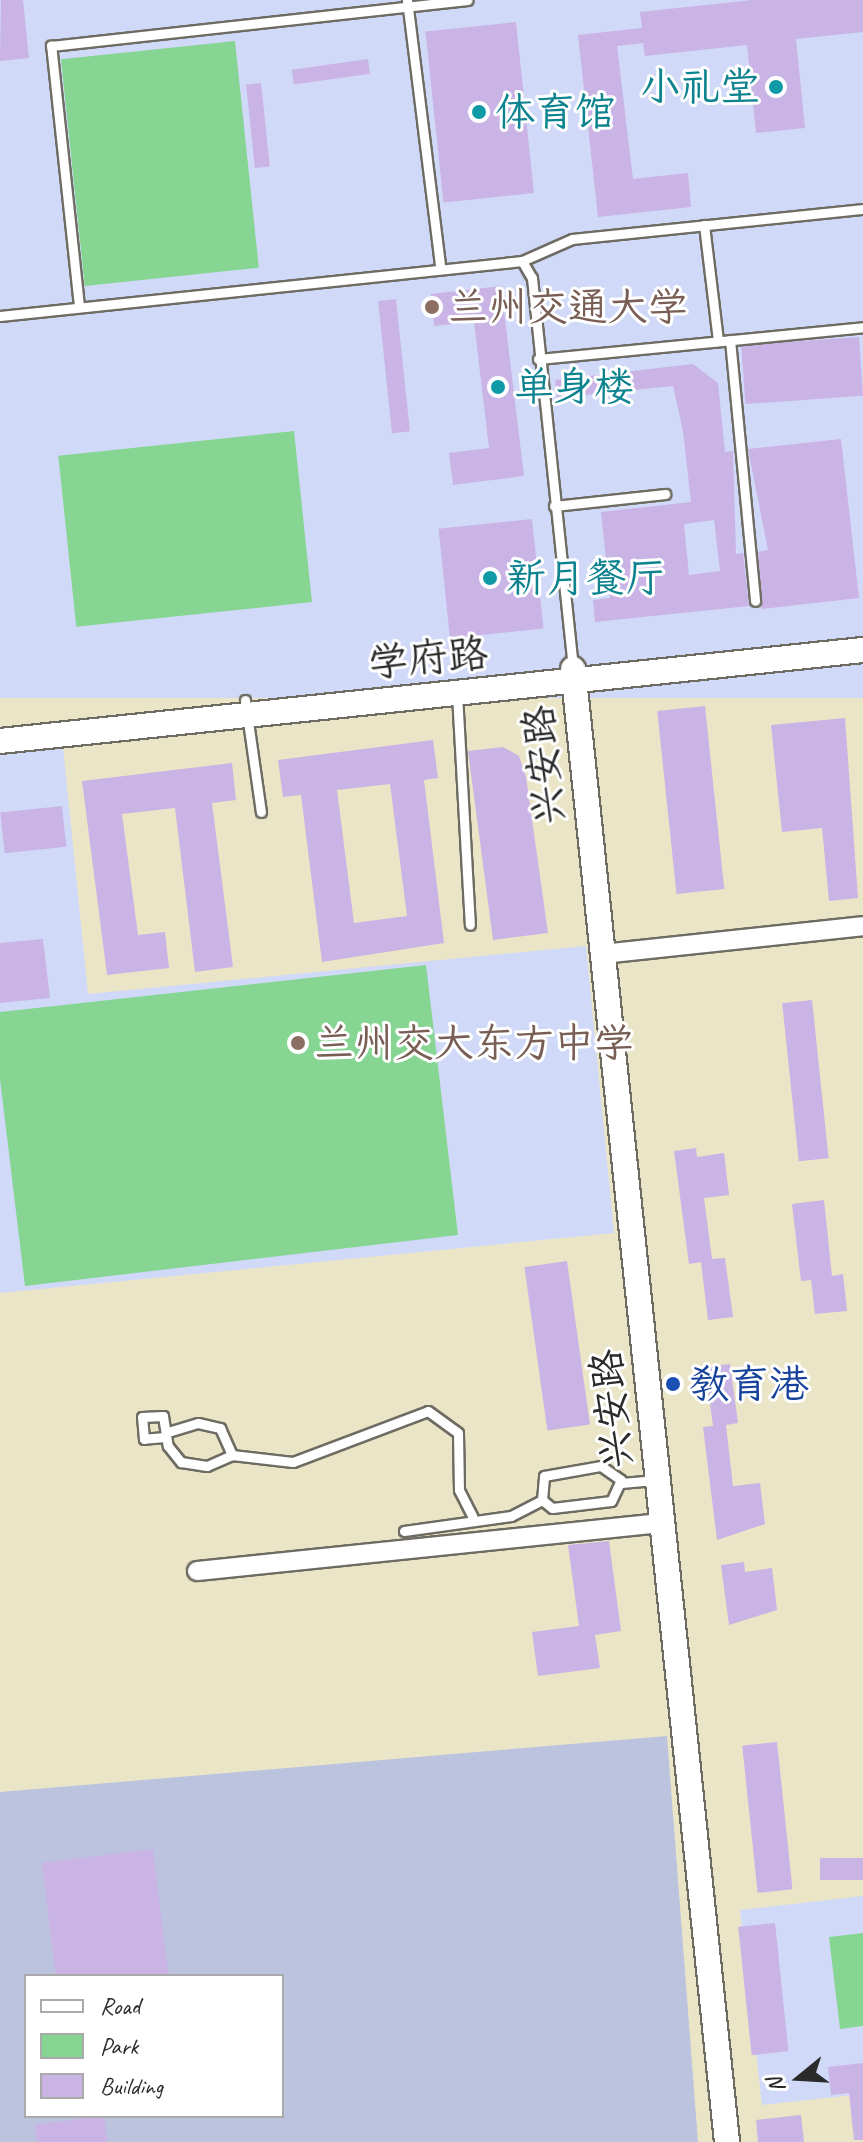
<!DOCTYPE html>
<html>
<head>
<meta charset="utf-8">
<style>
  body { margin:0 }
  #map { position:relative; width:863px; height:2142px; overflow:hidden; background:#ebe5c7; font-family:Caveat,"LXGW WenKai TC",sans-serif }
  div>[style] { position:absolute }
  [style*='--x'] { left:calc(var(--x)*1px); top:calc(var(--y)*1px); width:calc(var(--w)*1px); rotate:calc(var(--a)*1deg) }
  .built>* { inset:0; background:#d1d9f9; transform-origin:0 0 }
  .industrial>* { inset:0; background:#bbc3de }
  .green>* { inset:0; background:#87d593; transform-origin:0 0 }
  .building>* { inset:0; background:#c9b4e5; transform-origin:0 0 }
  .roads { filter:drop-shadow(2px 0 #6e6c62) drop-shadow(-2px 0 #6e6c62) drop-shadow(0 2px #6e6c62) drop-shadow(0 -2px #6e6c62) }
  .service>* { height:9px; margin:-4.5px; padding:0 4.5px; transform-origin:4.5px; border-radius:4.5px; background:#fff }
  .minor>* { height:18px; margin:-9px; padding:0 9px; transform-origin:9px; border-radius:9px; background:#fff }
  .tertiary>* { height:24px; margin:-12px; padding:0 12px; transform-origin:12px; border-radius:12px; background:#fff }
  .dots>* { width:22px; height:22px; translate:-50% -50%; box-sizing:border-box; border:4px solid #fff; border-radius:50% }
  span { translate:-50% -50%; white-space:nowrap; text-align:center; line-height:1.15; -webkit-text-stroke:6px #fff; paint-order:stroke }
  .culture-label { font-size:40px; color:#0d838f }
  .right { translate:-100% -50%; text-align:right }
  .left { translate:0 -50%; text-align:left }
  .education-label { font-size:40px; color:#785e54 }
  .street-label { font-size:40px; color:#2b2b2b }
  .transit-label { font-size:40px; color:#164399 }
  .legend { position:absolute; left:24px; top:1974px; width:260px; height:144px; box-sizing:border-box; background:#fff; border:2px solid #aaa; margin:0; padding:10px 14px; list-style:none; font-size:24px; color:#2b2b2b }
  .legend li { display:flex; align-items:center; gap:16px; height:40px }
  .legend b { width:40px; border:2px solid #aaa }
  .north { position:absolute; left:759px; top:2038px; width:80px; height:80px; -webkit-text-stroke:6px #fff; paint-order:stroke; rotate:252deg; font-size:22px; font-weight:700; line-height:32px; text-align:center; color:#2b2b2b }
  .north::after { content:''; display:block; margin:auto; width:28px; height:36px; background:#2b2b2b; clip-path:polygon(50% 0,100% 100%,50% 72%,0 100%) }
</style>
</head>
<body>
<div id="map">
  <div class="built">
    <div style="left:0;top:0;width:863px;height:698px"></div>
    <div style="clip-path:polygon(63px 747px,88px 994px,586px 946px,614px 1233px,0 1293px,0 753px)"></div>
    <div style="clip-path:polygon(863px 1896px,863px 2094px,762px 2105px,740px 1910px)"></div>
  </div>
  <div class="industrial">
    <div style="clip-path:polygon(evenodd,667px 1736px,698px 2142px,0 2142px,0 1792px,667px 1736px,26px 1976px,282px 1976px,282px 2116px,26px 2116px,26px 1976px)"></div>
  </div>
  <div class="green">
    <div style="left:235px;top:41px;width:228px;height:175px;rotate:84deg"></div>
    <div style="left:294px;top:431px;width:172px;height:237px;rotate:84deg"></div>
    <div style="clip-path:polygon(426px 965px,458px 1235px,25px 1286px,0 1079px,0 1012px)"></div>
    <div style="clip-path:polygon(863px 1933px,863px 2026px,840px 2029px,829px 1937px)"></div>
  </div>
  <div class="building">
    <div style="clip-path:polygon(1px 0,23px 0,29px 58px,0 61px)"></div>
    <div style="clip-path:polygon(752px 0,863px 0,863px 32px,796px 39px,805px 128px,756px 133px,747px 45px,645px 56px,643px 43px,617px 46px,633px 179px,688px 173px,691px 207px,598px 217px,578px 35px,642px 28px,640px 12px)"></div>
    <div style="left:516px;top:22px;width:172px;height:91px;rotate:84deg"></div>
    <div style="left:368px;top:59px;width:15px;height:77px;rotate:82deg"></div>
    <div style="left:261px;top:83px;width:84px;height:15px;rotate:84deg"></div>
    <div style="clip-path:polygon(501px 286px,524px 476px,453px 485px,449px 453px,489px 448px,474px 322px,434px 326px,431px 294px)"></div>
    <div style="left:396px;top:299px;width:133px;height:18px;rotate:84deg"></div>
    <div style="left:859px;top:337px;width:59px;height:118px;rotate:86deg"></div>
    <div style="clip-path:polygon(evenodd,693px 364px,718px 383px,725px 452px,733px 451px,736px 554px,743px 553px,749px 606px,595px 622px,593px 600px,610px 598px,601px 512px,691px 502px,683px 431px,673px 386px,557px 398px,555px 380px,693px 364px,714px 520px,720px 571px,689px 575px,684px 524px,714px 520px)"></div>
    <div style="clip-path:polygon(841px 439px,859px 598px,762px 609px,758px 552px,768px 550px,748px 449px)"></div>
    <div style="left:532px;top:519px;width:110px;height:94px;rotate:84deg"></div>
    <div style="left:705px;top:706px;width:184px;height:48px;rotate:84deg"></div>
    <div style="clip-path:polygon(845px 718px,858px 898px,829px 901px,822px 828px,782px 832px,771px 725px)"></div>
    <div style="clip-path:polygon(evenodd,433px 740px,438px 778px,424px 780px,444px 943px,322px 962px,301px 795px,283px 797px,278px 760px,433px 740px,390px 784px,407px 916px,354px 923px,337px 790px,390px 784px)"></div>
    <div style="clip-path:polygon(503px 747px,519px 756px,526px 777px,548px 933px,493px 940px,468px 751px)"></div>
    <div style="clip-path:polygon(232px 763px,236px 800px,212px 803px,233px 967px,195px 972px,175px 808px,122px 814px,138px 935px,165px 932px,169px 968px,107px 975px,82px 781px)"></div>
    <div style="left:62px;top:806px;width:41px;height:62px;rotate:84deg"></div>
    <div style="clip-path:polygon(43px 939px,50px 998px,0 1003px,0 943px)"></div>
    <div style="left:812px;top:1000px;width:159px;height:30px;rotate:84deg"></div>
    <div style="clip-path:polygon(696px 1148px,697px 1157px,724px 1153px,729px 1195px,704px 1198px,712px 1259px,725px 1258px,733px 1317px,708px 1320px,701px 1262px,689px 1264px,674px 1151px)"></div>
    <div style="clip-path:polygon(824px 1200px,832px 1276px,843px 1274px,847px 1311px,815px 1314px,811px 1280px,801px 1281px,792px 1204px)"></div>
    <div style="left:567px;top:1261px;width:165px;height:43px;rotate:82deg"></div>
    <div style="clip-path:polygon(730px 1364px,738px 1423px,726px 1425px,733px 1486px,760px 1483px,765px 1524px,717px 1540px,703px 1427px,713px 1426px,705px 1367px)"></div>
    <div style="clip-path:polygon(609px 1541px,621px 1631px,595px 1635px,600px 1668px,538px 1676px,532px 1632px,579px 1626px,568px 1545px)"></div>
    <div style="clip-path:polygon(744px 1562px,745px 1572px,772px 1568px,777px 1610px,729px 1625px,721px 1565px)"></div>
    <div style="left:777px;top:1742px;width:148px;height:35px;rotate:84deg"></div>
    <div style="left:153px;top:1849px;width:128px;height:112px;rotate:83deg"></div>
    <div style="left:863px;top:1858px;width:22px;height:43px;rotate:90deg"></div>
    <div style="left:775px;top:1923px;width:129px;height:37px;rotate:84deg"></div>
    <div style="clip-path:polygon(863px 2063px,863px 2140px,854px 2140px,849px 2093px,831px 2095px,828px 2067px)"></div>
    <div style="clip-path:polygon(801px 2115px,804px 2142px,758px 2142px,756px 2120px)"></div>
    <div style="left:104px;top:2116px;width:26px;height:70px;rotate:83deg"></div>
  </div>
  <div class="roads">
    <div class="service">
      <div style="--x:407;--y:0;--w:266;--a:82.9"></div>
      <div style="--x:704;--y:225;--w:117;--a:83.1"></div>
      <div style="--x:522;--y:261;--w:55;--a:-23.7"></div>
      <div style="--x:572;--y:239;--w:293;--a:-5.9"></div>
      <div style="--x:79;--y:306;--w:262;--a:-96.1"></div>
      <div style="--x:51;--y:46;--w:419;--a:-6.3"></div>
      <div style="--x:0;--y:316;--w:525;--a:-6.01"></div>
      <div style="--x:522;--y:261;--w:20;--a:60"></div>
      <div style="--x:532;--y:278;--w:393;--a:84"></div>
      <div style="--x:730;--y:340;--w:262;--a:84.5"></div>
      <div style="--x:538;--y:359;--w:327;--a:-5.6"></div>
      <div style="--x:554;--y:506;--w:112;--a:-6.2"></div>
      <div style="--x:457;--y:694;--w:231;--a:86.8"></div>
      <div style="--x:245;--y:700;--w:113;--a:81.9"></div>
      <div style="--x:168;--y:1432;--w:31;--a:-17"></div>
      <div style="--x:198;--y:1423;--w:23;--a:13"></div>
      <div style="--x:220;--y:1428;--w:30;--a:66"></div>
      <div style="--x:165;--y:1437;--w:21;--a:175"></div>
      <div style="--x:144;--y:1439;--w:22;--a:-95"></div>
      <div style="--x:142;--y:1417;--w:21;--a:-3"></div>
      <div style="--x:163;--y:1416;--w:30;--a:81"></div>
      <div style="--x:168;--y:1446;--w:21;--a:51"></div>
      <div style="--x:181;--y:1462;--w:26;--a:9"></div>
      <div style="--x:207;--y:1466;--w:27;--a:-24"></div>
      <div style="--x:232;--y:1455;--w:61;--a:6.5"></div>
      <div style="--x:293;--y:1462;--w:144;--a:-20.7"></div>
      <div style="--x:428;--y:1411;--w:37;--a:36"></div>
      <div style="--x:458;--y:1433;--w:57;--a:89"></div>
      <div style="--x:459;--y:1490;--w:30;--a:63"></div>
      <div style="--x:601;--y:1466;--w:24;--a:35"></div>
      <div style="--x:621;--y:1480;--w:23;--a:115"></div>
      <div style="--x:611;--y:1501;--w:59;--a:173.2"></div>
      <div style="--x:552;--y:1508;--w:13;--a:-141"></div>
      <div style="--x:542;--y:1500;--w:24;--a:-85"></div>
      <div style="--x:544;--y:1476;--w:58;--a:-10"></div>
      <div style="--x:621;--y:1483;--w:36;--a:-5"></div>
      <div style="--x:404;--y:1531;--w:108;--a:-8"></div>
      <div style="--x:511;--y:1516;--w:35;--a:-27"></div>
    </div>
    <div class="minor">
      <div style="--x:602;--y:954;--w:262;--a:-6.1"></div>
      <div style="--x:197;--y:1571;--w:467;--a:-5.9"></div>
    </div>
    <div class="tertiary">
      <div style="--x:573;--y:669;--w:1481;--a:84.03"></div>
      <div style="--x:0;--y:741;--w:868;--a:-6.02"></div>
    </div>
  </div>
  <div class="dots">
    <div style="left:776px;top:87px;background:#0f9aa8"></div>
    <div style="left:479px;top:112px;background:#0f9aa8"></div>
    <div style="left:432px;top:307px;background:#8d6e63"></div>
    <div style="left:498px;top:387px;background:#0f9aa8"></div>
    <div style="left:490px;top:578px;background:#0f9aa8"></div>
    <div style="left:298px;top:1043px;background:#8d6e63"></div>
    <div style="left:673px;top:1384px;background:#1a4fb4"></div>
  </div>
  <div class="culture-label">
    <span class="right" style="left:760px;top:87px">小礼堂</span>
    <span class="left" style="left:495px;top:112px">体育馆</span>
    <span class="left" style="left:514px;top:387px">单身楼</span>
    <span class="left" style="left:506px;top:578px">新月餐厅</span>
  </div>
  <div class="education-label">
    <span class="left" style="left:448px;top:307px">兰州交通大学</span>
    <span class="left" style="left:314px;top:1043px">兰州交大东方中学</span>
  </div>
  <div class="street-label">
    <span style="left:428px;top:658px;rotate:-5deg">学府路</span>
    <span style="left:544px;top:765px;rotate:-96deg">兴安路</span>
    <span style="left:612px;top:1409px;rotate:-96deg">兴安路</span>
  </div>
  <div class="transit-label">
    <span class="left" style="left:689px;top:1384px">教育港</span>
  </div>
  <ul class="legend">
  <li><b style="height:10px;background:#fff"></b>Road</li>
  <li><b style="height:22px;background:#87d593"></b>Park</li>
  <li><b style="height:22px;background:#c9b4e5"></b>Building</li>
  </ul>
  <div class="north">N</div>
</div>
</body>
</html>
